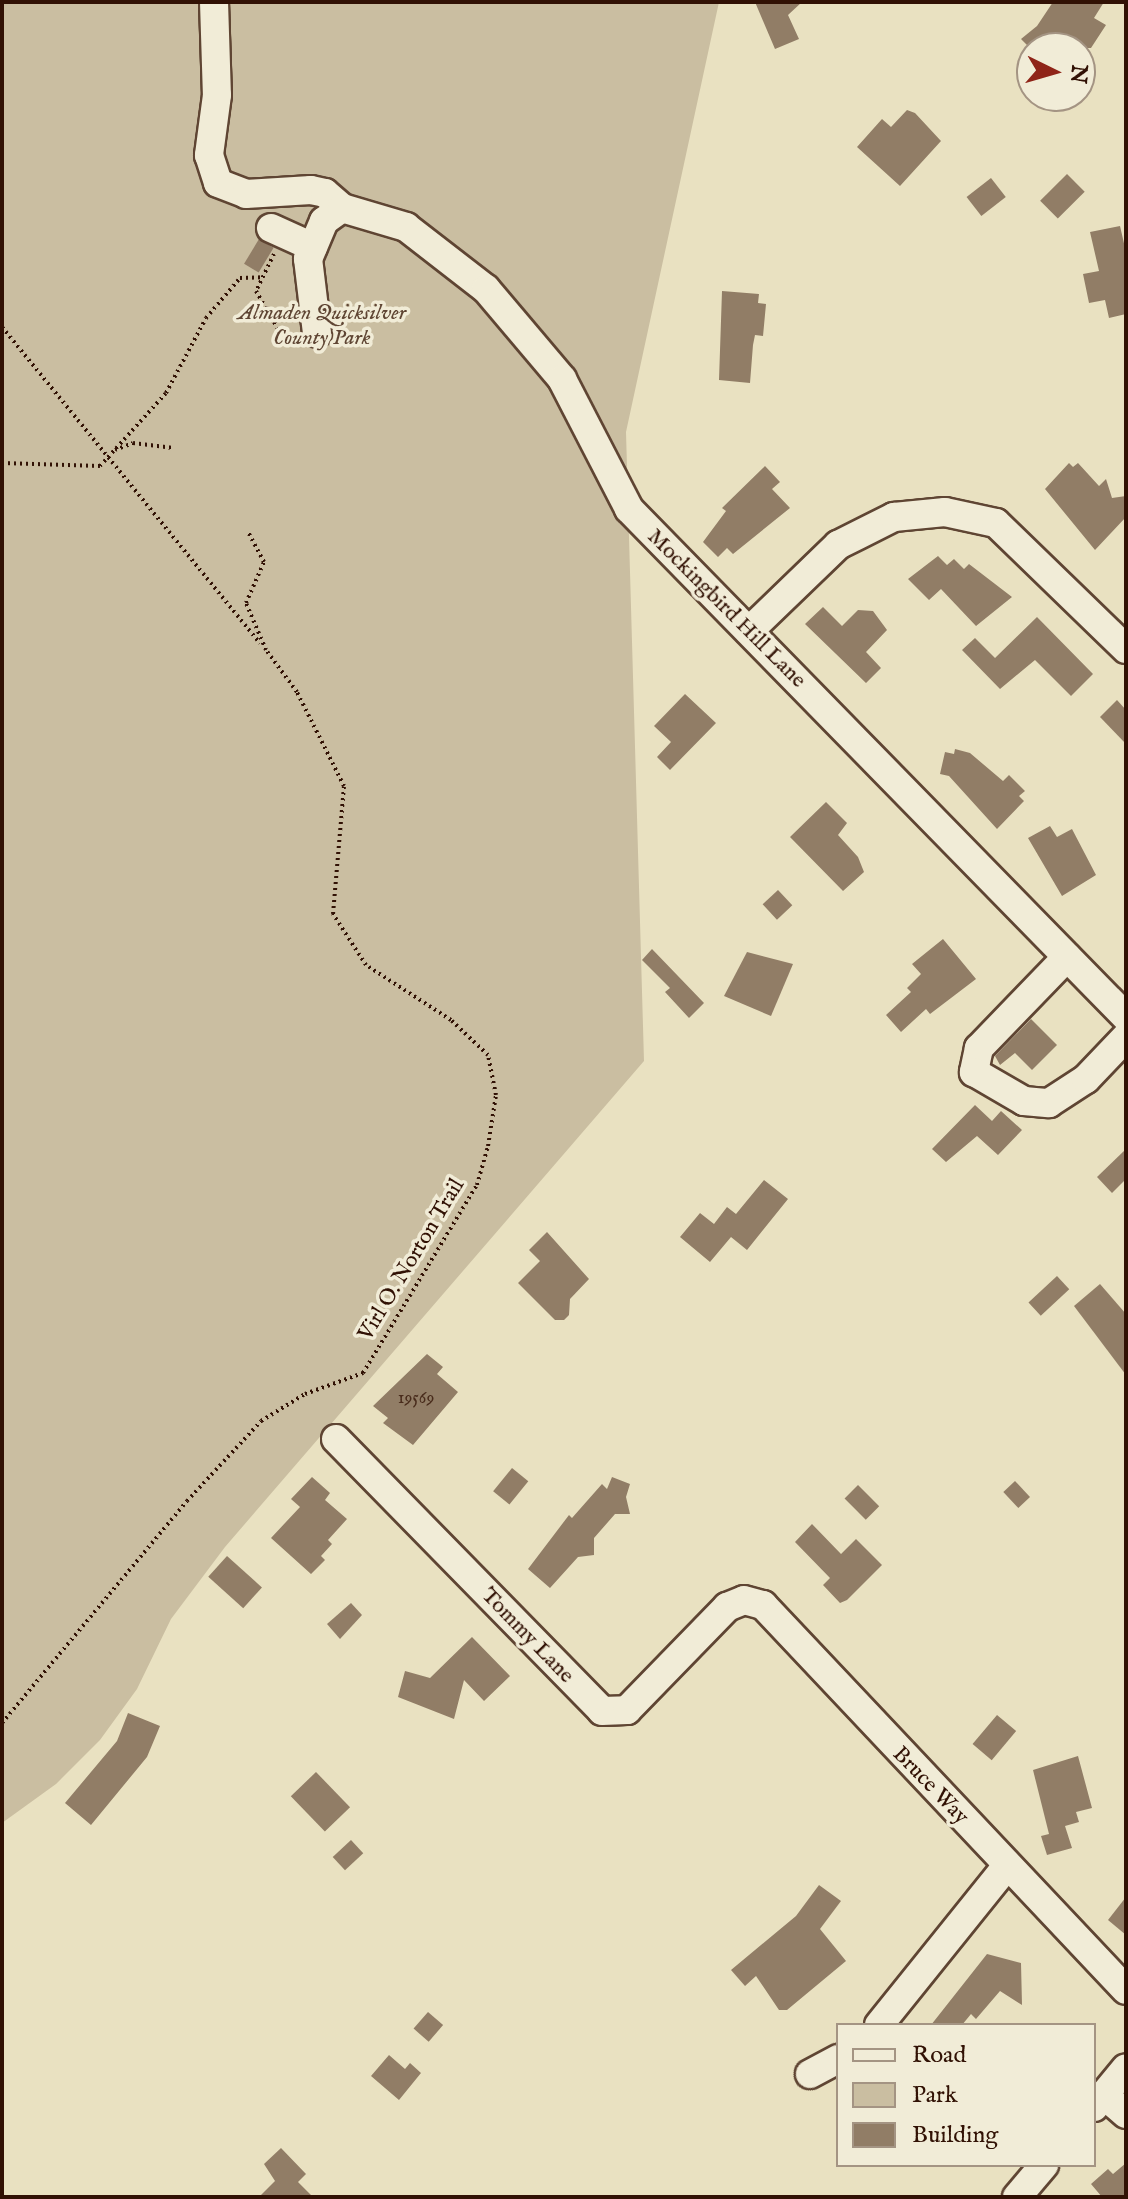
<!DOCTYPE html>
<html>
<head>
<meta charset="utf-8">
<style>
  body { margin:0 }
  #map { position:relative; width:1128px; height:2199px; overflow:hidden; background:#e9e1c1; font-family:"IM FELL English",serif }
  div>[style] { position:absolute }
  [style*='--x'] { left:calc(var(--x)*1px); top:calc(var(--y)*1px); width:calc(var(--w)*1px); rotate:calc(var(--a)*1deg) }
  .green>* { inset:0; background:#cabea1 }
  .building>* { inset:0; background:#917d66; transform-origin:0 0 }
  .path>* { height:4px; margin-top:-2px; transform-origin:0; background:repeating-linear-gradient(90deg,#311104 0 2px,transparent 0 6px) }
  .roads { filter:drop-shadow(2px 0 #5f4533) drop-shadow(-2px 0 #5f4533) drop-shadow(0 2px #5f4533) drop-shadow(0 -2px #5f4533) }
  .minor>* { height:28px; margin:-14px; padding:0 14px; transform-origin:14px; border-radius:14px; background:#f1ecd7 }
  span { translate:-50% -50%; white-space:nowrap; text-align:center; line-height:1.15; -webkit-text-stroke:7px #f1ecd7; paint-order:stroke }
  .number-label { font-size:18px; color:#492c1c }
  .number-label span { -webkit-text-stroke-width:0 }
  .park-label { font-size:22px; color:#5f4533; font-style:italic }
  .street-label { font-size:22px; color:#311104 }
  .frame { position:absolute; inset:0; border:4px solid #311104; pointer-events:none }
  .legend { position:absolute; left:836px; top:2023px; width:260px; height:144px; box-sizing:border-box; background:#f1ecd7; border:2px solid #a49483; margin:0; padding:10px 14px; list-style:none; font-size:24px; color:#311104 }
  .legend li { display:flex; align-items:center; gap:16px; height:40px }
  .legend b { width:40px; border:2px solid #a49483 }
  .north { position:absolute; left:1016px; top:32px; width:80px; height:80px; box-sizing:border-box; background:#f1ecd7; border:2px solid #a49483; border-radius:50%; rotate:95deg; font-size:22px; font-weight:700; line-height:32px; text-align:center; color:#311104 }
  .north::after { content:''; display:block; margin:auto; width:28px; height:36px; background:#8f2418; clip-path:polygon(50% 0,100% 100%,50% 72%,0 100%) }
</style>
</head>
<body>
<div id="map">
  <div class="green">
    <div style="clip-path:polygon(2px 2px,719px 2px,626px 432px,644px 1061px,225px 1547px,171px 1619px,137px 1689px,100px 1740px,56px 1784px,2px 1823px)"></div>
  </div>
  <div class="building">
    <div style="clip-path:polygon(755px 2px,802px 2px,788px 15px,799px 39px,775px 49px)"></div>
    <div style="clip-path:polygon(1053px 2px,1104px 2px,1094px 18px,1106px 25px,1091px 48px,1030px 48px,1021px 39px,1037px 26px)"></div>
    <div style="clip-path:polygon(907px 110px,915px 113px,941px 141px,900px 186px,857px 147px,882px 119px,891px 127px)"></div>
    <div style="left:1067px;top:174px;width:25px;height:38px;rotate:45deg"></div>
    <div style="left:991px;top:178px;width:24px;height:31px;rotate:52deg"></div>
    <div style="clip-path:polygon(1120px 226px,1126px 252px,1126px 314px,1109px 318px,1105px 300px,1089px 303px,1083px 274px,1099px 271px,1090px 232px)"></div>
    <div style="left:259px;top:239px;width:17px;height:29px;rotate:31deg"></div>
    <div style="clip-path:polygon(722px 291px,759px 294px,758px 303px,766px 304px,763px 336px,755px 335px,753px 345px,750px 383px,719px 380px)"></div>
    <div style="clip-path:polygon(1069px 463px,1073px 467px,1078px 463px,1099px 486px,1106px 479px,1112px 498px,1126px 496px,1126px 517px,1095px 550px,1045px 489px)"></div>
    <div style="clip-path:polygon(765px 466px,780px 482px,772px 489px,790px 508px,733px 554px,727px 548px,718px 557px,703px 542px,726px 511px,722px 508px)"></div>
    <div style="clip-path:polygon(938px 556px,947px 565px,954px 559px,964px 569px,969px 564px,1012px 597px,976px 626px,941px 589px,929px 600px,908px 579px)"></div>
    <div style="clip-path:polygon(823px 607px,842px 626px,858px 610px,873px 611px,887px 630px,866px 652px,881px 668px,866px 683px,805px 624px)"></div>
    <div style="clip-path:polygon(1037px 617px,1093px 674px,1071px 696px,1035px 660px,1000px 689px,962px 650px,975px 638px,995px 658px)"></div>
    <div style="clip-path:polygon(685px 694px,716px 723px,670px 770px,657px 757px,671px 742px,654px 726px)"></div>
    <div style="clip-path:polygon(1117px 700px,1126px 710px,1126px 744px,1100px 717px)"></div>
    <div style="clip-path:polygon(955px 749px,970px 753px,1003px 781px,1009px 775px,1025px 791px,1019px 796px,1024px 801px,997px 829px,949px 776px,940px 774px,945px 752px,954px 754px)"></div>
    <div style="clip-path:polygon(826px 802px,847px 823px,838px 835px,858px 857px,864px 872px,843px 891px,790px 837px)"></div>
    <div style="clip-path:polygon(1050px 826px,1057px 837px,1072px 829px,1096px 875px,1062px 896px,1028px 838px)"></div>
    <div style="left:778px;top:890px;width:21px;height:21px;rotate:47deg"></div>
    <div style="clip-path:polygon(943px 939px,976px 979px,930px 1014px,926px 1009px,901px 1032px,886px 1015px,911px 992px,907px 988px,921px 974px,912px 964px)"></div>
    <div style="clip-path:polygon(652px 949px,704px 1003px,689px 1018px,665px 992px,670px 988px,642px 960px)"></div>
    <div style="clip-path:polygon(747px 952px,793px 964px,771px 1016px,724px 996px)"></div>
    <div style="clip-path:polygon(1031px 1019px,1057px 1045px,1032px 1070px,1015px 1053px,1000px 1065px,995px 1056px)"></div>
    <div style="clip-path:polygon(975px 1105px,992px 1121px,1001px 1111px,1022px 1130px,998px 1155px,977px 1136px,946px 1162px,932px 1149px)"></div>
    <div style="clip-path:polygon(1126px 1149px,1126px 1179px,1112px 1193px,1097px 1177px)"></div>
    <div style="clip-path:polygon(764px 1180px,788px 1199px,747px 1250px,731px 1237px,710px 1262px,680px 1237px,700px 1213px,714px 1224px,727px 1207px,736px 1214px)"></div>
    <div style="clip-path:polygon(547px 1232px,589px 1279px,570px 1299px,569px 1315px,564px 1320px,555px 1320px,518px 1283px,540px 1261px,529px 1250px)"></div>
    <div style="left:1057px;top:1276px;width:18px;height:39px;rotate:47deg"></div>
    <div style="clip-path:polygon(1100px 1284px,1126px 1314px,1126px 1375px,1074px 1306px)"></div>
    <div style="clip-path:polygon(427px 1354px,443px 1367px,437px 1374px,458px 1392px,413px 1445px,383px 1423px,388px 1418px,373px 1406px)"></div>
    <div style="left:512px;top:1468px;width:21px;height:30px;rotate:39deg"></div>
    <div style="clip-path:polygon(312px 1477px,330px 1493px,325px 1500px,347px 1519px,328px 1540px,332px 1544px,321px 1556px,325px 1560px,311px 1574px,271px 1538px,300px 1507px,291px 1499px)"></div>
    <div style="clip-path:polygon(612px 1477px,630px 1484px,626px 1497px,630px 1514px,615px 1514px,594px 1538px,594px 1555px,578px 1557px,550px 1588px,528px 1569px,569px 1515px,572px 1518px,602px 1484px,607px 1489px)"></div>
    <div style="left:1015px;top:1481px;width:22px;height:16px;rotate:47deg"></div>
    <div style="left:858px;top:1485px;width:30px;height:19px;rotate:45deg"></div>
    <div style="clip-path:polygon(812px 1524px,841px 1554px,856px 1539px,882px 1565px,847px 1600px,840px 1603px,823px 1585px,830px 1578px,795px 1542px)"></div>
    <div style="left:227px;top:1556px;width:47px;height:28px;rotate:42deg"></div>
    <div style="clip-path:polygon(351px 1603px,362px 1615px,340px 1639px,327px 1624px)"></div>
    <div style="clip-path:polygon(472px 1637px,510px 1676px,484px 1701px,464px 1680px,454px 1719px,398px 1697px,405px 1671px,430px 1678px)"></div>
    <div style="clip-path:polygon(128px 1713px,160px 1726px,147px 1757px,91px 1825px,65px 1803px,117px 1741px)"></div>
    <div style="left:997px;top:1715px;width:25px;height:38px;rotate:40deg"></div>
    <div style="clip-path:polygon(1078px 1756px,1092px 1808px,1076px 1812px,1079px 1822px,1065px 1826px,1072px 1848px,1047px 1855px,1041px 1836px,1049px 1834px,1033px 1770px)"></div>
    <div style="left:316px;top:1772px;width:49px;height:35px;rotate:46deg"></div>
    <div style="left:351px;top:1840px;width:18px;height:25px;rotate:47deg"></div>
    <div style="clip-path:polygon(819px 1885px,841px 1901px,820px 1929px,846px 1961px,787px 2010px,779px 2010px,756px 1976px,745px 1986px,731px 1970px,796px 1916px)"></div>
    <div style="clip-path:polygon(1126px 1897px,1126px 1935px,1108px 1920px)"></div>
    <div style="clip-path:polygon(987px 1954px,1021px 1963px,1022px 2005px,1000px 1991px,976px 2019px,971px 2014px,962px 2025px,931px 2025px)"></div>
    <div style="left:428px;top:2012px;width:20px;height:22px;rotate:41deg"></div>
    <div style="clip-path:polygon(389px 2055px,405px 2069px,410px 2063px,421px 2073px,399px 2100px,371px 2076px)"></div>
    <div style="clip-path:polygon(281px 2148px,306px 2174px,298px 2182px,313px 2197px,259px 2197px,275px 2181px,264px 2164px)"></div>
    <div style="clip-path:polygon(1126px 2163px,1126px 2197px,1102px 2197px,1091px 2184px,1108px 2169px,1113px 2174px)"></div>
  </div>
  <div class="path">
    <div style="--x:274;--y:254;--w:41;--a:115.9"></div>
    <div style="--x:256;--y:291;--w:44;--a:59.9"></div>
    <div style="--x:278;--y:329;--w:15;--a:79"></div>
    <div style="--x:2;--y:327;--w:408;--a:50.8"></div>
    <div style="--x:115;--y:450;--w:19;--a:-21"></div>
    <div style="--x:133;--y:443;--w:39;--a:7"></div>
    <div style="--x:2;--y:463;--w:98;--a:1.8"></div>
    <div style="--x:100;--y:466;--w:98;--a:-47.9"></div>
    <div style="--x:166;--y:393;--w:85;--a:-61.9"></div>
    <div style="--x:206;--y:318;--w:52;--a:-49.6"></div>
    <div style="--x:240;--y:278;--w:24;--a:-2"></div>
    <div style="--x:2;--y:1723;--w:289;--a:-50.2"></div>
    <div style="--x:187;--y:1501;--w:109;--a:-47.2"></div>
    <div style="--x:261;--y:1421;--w:52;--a:-31.5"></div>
    <div style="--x:305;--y:1394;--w:62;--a:-19.9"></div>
    <div style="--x:363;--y:1373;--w:220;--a:-58.8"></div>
    <div style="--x:477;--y:1185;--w:41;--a:-74.2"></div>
    <div style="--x:488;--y:1146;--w:52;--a:-81.1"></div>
    <div style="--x:496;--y:1095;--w:41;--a:-101.3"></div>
    <div style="--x:488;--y:1055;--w:51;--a:-136.6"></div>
    <div style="--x:451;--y:1020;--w:101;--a:-147.1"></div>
    <div style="--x:366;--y:965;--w:61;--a:-122.9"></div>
    <div style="--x:333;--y:914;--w:128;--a:-85.1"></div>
    <div style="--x:344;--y:786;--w:105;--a:-116.6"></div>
    <div style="--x:297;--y:692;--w:52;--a:-126.4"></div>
    <div style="--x:266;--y:650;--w:51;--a:-113.1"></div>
    <div style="--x:246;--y:603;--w:45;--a:-66.3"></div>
    <div style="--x:264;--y:562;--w:34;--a:-118"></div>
  </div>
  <div class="roads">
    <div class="minor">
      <div style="--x:214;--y:2;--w:93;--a:88.2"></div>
      <div style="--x:217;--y:95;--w:61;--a:97.6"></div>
      <div style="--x:209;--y:155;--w:29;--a:72"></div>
      <div style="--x:218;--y:183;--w:30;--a:21"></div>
      <div style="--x:246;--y:194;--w:65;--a:-3.5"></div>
      <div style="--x:311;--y:190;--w:14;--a:12"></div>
      <div style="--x:325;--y:193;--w:23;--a:41"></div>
      <div style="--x:271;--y:228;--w:46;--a:24.3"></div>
      <div style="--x:317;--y:333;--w:75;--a:-96.9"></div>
      <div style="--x:308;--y:259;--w:41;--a:-67.2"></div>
      <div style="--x:324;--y:221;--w:22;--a:-36"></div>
      <div style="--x:342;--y:208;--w:67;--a:16.5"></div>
      <div style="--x:406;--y:227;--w:101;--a:37.8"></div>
      <div style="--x:486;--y:289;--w:118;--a:49.8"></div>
      <div style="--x:562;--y:379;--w:146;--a:62.7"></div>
      <div style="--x:629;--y:509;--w:711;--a:45.63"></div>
      <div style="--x:749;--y:631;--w:124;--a:-44"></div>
      <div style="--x:838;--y:545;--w:63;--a:-26.6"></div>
      <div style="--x:894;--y:517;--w:51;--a:-5.6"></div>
      <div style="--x:945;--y:512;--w:52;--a:12.2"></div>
      <div style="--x:996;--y:523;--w:181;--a:44.1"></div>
      <div style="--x:1067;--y:957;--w:127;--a:134"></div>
      <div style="--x:979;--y:1048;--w:25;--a:102"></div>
      <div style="--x:974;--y:1072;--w:58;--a:30.1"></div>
      <div style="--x:1024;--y:1101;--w:25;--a:5"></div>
      <div style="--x:1049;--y:1103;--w:44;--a:-33"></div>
      <div style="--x:1086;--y:1079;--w:58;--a:-46.4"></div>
      <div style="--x:336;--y:1439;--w:380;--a:45.6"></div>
      <div style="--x:602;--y:1711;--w:25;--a:-2"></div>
      <div style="--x:627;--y:1710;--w:144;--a:-45.8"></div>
      <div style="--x:727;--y:1607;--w:18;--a:-22"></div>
      <div style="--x:744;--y:1600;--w:20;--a:15"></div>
      <div style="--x:763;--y:1605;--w:529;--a:46.68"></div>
      <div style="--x:879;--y:2025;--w:204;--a:-51.2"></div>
      <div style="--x:810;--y:2074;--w:32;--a:-28"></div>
      <div style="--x:1104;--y:2095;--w:29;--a:41"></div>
      <div style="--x:1094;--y:2107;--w:50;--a:-50.6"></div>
      <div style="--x:1017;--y:2197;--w:42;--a:-49.8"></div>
    </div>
  </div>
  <div class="number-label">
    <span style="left:416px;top:1399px">19569</span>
  </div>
  <div class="park-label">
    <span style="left:322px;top:326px">Almaden Quicksilver<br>County Park</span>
  </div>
  <div class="street-label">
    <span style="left:726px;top:609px;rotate:45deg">Mockingbird Hill Lane</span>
    <span style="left:412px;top:1260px;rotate:-59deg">Virl O. Norton Trail</span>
    <span style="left:527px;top:1636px;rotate:46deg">Tommy Lane</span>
    <span style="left:930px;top:1786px;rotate:46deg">Bruce Way</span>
  </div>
  <div class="frame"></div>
  <ul class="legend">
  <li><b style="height:10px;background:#f1ecd7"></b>Road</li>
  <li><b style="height:22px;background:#cabea1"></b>Park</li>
  <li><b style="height:22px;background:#917d66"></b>Building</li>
  </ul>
  <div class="north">N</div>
</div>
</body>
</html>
